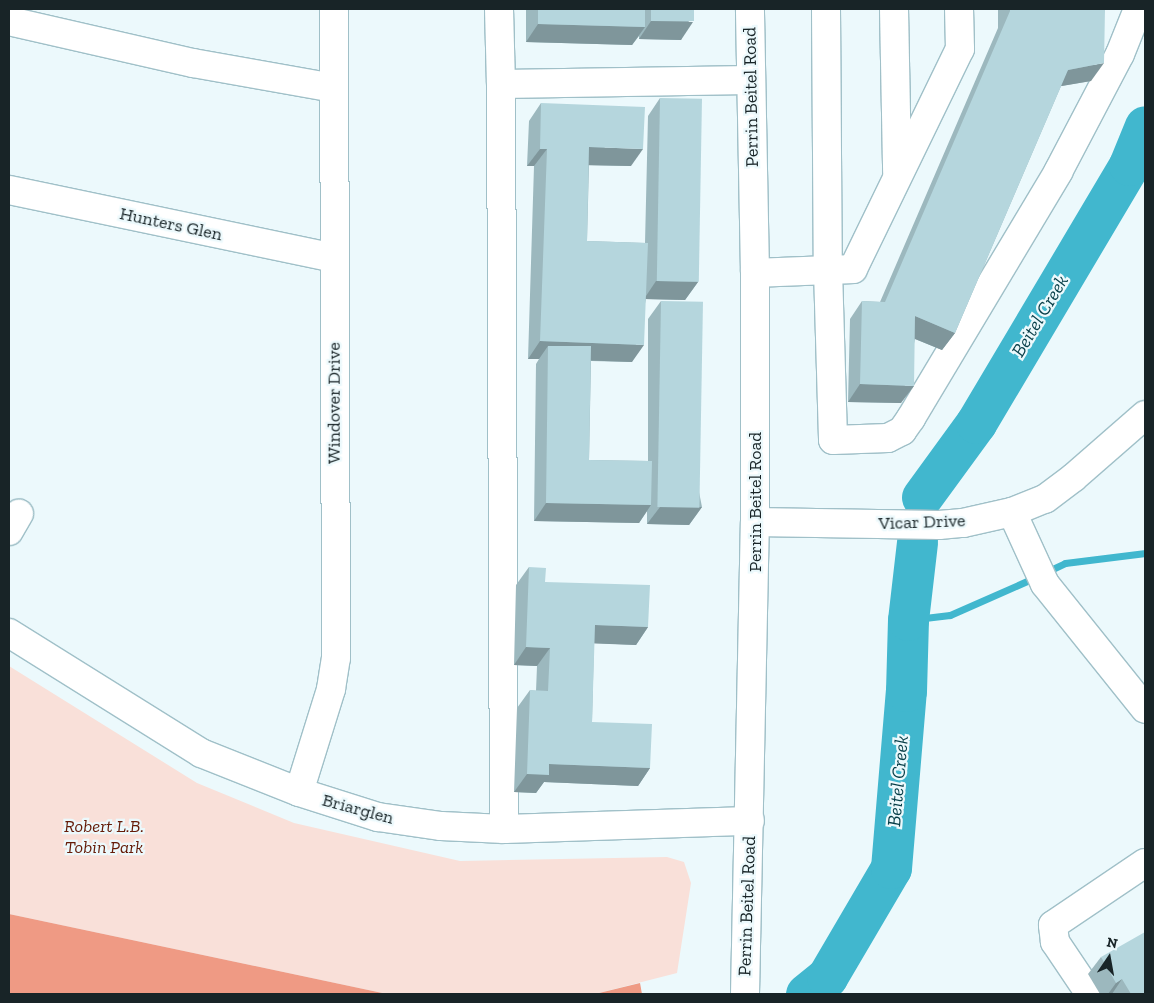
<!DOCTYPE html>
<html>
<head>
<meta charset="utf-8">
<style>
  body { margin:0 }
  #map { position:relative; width:1154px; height:1003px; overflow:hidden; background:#ecf9fc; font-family:"Zilla Slab",serif }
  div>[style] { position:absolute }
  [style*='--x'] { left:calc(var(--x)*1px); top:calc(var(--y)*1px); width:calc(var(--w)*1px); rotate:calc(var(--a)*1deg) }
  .green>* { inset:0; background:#f9e0d9 }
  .forest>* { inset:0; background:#ef9a84 }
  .stream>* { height:7px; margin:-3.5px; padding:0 3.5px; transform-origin:3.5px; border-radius:3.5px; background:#41b7ce }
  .river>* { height:41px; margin:-20.5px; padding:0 20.5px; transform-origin:20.5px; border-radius:20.5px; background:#41b7ce }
  .roads { filter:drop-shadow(1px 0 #a0c0c8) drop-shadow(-1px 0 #a0c0c8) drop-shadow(0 1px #a0c0c8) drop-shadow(0 -1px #a0c0c8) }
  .minor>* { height:28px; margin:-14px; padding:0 14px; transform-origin:14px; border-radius:14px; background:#fff }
  .major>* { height:28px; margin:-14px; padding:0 14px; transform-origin:14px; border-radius:14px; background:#fff }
  .wall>* { inset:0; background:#9cb8be }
  .shaded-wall>* { inset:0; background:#7f969b }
  .building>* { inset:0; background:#b5d6dd; transform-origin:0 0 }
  span { translate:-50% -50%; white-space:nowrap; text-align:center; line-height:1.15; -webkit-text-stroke:4.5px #ecf9fc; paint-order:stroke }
  .street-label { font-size:18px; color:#182427 }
  .park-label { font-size:18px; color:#651b07; font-style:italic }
  .water-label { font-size:19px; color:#063d47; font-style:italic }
  .frame { position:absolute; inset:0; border:10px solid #182427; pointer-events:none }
  .north { position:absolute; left:1084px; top:933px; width:50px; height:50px; -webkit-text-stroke:4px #ecf9fc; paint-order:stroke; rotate:12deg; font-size:14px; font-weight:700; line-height:20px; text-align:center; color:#182427 }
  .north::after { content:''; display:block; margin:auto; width:18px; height:22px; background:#182427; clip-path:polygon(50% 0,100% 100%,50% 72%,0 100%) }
</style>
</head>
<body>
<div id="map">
  <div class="green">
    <div style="clip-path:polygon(9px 666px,197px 783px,294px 823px,460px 861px,667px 857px,684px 862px,691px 883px,677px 973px,595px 994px,387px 994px,9px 914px)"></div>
  </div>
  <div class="forest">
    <div style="clip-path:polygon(9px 914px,387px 994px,9px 994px)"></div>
    <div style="clip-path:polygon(640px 983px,642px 994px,595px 994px)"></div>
  </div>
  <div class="stream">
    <div style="--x:1046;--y:572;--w:21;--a:-25"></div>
    <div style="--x:1065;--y:563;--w:81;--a:-7.1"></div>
    <div style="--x:908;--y:620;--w:42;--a:-6.8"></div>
    <div style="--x:950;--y:615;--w:94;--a:-23.8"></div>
  </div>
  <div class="river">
    <div style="--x:922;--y:497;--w:92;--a:-53.9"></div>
    <div style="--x:976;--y:423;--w:300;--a:-59.3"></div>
    <div style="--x:1129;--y:165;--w:42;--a:-67.7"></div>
    <div style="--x:806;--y:994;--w:27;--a:-39"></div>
    <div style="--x:827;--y:977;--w:126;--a:-59.6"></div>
    <div style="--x:891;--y:868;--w:178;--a:-85.2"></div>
    <div style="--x:906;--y:691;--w:71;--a:-88.4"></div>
    <div style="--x:908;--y:620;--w:79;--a:-83.4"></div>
  </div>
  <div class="roads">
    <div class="minor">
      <div style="--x:499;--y:9;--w:75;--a:88.5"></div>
      <div style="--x:826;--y:9;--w:261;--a:89.6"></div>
      <div style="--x:828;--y:270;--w:170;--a:88.3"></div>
      <div style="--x:833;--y:440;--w:55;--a:-2.1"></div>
      <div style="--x:888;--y:438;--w:16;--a:-27"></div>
      <div style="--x:902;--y:431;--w:16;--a:-55"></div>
      <div style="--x:911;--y:418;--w:287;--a:-59.1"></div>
      <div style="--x:1058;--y:172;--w:133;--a:-62.3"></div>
      <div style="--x:1120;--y:54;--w:48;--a:-68.2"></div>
      <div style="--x:894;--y:9;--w:163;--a:88.9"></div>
      <div style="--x:9;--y:21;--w:189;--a:12.9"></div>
      <div style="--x:193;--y:63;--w:143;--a:10.1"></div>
      <div style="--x:9;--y:190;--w:332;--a:11.8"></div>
      <div style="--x:755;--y:273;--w:98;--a:-2.3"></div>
      <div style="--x:853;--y:269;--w:245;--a:-64.1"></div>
      <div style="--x:960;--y:49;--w:40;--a:-91.4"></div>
      <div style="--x:1012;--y:512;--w:79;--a:65.4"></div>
      <div style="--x:1045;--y:584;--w:160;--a:51.3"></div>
      <div style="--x:755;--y:522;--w:184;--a:0.9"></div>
      <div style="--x:939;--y:525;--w:24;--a:-5"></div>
      <div style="--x:963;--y:523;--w:50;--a:-12.7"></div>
      <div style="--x:1012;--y:512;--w:35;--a:-22"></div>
      <div style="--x:1045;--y:499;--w:36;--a:-37"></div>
      <div style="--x:1074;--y:477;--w:94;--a:-41.1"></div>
      <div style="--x:9;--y:531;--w:20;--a:-60"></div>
      <div style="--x:9;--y:633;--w:226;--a:32"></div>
      <div style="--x:201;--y:753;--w:105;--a:21.7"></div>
      <div style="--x:299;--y:792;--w:83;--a:17.6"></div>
      <div style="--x:378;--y:817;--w:64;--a:8.1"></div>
      <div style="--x:441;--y:826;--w:63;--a:2.7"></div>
      <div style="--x:504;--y:829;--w:246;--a:-1.9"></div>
      <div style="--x:299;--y:792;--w:108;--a:-72.7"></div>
      <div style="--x:331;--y:689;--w:31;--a:-81"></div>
      <div style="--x:336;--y:658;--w:649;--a:-90.18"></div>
      <div style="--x:504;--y:829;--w:745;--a:-90.23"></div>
      <div style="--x:501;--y:84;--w:250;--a:-0.9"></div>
      <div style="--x:1090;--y:994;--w:63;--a:-123.9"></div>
      <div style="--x:1055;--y:942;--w:17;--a:-97"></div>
      <div style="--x:1053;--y:925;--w:111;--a:-34"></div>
    </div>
    <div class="major">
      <div style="--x:745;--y:994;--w:472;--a:-88.8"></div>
      <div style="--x:755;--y:522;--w:249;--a:-90"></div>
      <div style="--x:755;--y:273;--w:264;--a:-91.1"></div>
    </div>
  </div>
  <div class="wall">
    <div style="clip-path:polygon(526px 9px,694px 9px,681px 40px,639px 39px,639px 36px,632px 45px,526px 42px)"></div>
    <div style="clip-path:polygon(998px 9px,1105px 9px,1091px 81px,1061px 86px,955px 333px,942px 350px,915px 339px,901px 403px,848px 402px,850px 319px,862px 301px,880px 302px,998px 28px)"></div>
    <div style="clip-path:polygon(660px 98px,698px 282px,685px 300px,646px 299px,632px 362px,591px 361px,589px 460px,648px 461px,648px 319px,661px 301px,702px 507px,689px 525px,647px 524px,647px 511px,639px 523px,534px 521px,536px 364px,539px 359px,528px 359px,534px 166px,527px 166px,529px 121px,541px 103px,631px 166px,589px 165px,587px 241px,645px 243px,648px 116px)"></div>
    <div style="clip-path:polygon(529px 567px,545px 582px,648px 627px,636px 645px,594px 643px,592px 722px,650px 768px,638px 786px,544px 782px,536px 793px,514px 792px,517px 708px,530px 690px,536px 691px,537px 666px,514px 665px,516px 585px)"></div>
    <div style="clip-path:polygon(1101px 957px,1145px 994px,1100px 994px,1088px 974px)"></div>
  </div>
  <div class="shaded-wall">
    <div style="clip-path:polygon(651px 21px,693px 22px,681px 40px,639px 39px)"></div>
    <div style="clip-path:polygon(538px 24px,645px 27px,632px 45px,526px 42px)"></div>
    <div style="clip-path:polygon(1104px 63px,1091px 81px,1056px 87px,1068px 70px)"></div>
    <div style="clip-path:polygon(589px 147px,643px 149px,631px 166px,577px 165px)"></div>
    <div style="clip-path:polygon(540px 149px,547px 149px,534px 166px,527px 166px)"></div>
    <div style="clip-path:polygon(656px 281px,698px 282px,685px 300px,644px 299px)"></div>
    <div style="clip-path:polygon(915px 316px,955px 333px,942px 350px,903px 334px)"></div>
    <div style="clip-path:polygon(540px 341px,644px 345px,632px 362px,548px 359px,548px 346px,539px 359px,528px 359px)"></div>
    <div style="clip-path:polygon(860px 384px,914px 386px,901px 403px,848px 402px)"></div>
    <div style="clip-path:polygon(546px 503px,651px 505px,639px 523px,534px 521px)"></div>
    <div style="clip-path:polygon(660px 507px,702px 507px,689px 525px,647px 524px)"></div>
    <div style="clip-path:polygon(595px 625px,648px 627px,636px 645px,583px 643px)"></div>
    <div style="clip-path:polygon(526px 647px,550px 648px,537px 666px,514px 665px)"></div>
    <div style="clip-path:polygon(549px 764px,650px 768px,638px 786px,544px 782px,536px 793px,514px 792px,527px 774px)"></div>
    <div style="clip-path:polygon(1122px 979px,1112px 994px,1108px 994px,1116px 983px)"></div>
  </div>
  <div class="building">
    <div style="clip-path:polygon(538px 9px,645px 9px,645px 27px,538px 24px)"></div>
    <div style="left:651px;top:9px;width:43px;height:12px"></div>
    <div style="clip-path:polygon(1010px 9px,1105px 9px,1104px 63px,1068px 70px,955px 333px,915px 316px,914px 386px,860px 384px,862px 301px,885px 302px,1010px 11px)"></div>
    <div style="left:660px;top:98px;width:42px;height:183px;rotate:1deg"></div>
    <div style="clip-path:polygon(541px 103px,645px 107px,643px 149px,589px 147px,587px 241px,648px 243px,644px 345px,540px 341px,547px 149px,540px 149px)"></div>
    <div style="left:661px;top:301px;width:42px;height:206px;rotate:1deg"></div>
    <div style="clip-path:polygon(548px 346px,591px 346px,589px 460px,652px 461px,651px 505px,546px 503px)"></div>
    <div style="clip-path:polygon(529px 567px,546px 568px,545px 582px,650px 585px,648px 627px,595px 625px,592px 722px,652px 724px,650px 768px,549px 764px,549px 775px,527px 774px,530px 690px,548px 691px,550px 648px,526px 647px)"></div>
    <div style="clip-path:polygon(1145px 932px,1145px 994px,1131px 994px,1122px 979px,1116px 983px,1101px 957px)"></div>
  </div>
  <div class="street-label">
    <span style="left:751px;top:97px;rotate:-91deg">Perrin Beitel Road</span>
    <span style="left:171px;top:224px;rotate:12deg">Hunters Glen</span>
    <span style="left:334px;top:403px;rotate:-90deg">Windover Drive</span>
    <span style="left:755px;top:502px;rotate:-90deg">Perrin Beitel Road</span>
    <span style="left:922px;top:522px;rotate:-2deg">Vicar Drive</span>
    <span style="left:358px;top:809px;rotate:15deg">Briarglen</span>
    <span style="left:747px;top:906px;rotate:-88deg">Perrin Beitel Road</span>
  </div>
  <div class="park-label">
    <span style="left:104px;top:837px">Robert L.B.<br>Tobin Park</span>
  </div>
  <div class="water-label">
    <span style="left:1040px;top:316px;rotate:-59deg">Beitel Creek</span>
    <span style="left:898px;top:781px;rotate:-85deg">Beitel Creek</span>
  </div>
  <div class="frame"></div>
  <div class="north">N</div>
</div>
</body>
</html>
